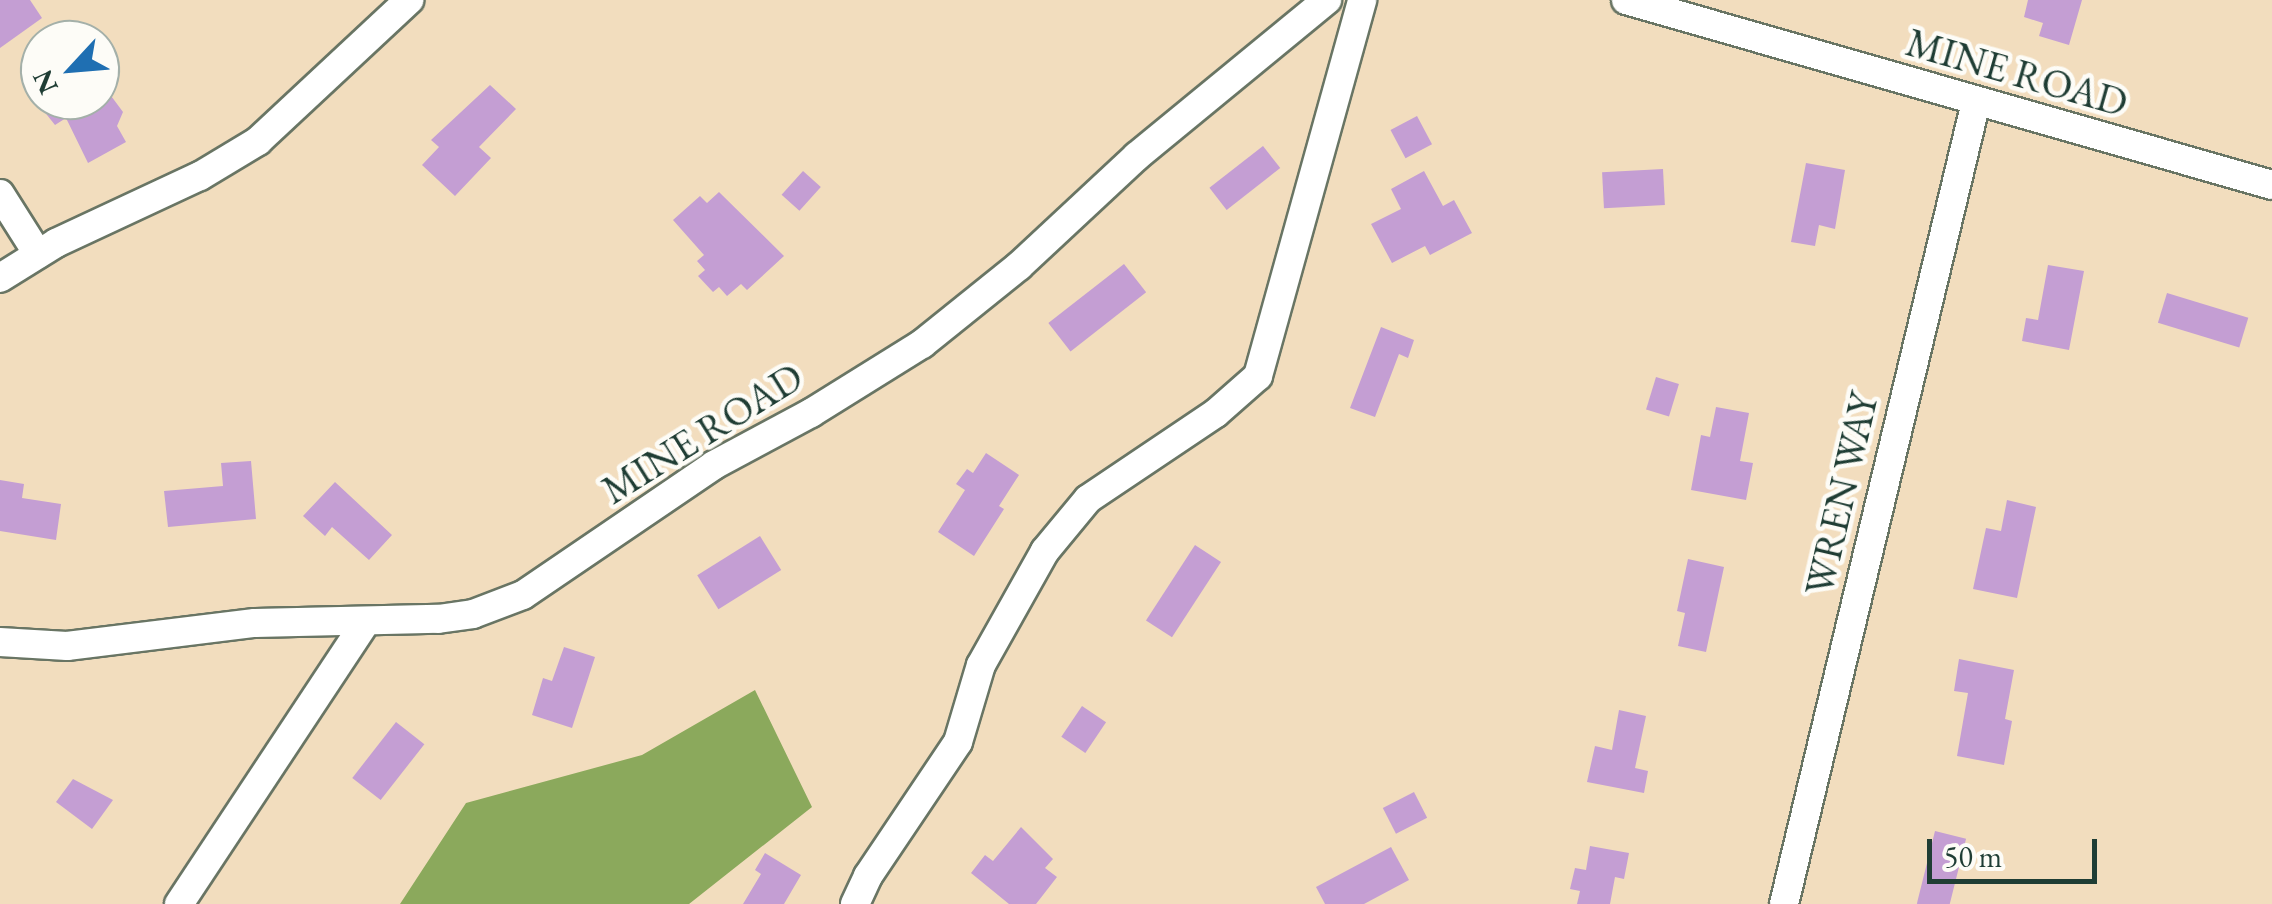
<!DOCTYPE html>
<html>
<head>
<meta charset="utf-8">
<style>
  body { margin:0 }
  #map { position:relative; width:2272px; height:904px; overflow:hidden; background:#f2ddbe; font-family:"EB Garamond",serif }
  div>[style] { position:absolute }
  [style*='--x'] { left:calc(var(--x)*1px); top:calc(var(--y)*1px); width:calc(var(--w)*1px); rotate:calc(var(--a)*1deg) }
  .forest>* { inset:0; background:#8ba95c }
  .building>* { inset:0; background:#c49ed3; transform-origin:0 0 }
  .roads { filter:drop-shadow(2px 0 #697564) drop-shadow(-2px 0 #697564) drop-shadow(0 2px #697564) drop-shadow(0 -2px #697564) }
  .minor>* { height:28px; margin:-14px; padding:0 14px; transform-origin:14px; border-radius:14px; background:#fff }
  span { translate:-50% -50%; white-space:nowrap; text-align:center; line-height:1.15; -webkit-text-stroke:9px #fdfcf7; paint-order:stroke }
  .street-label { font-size:40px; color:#1f3d34 }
  .north { position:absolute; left:20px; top:20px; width:100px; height:100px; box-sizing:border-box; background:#fdfcf7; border:2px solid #a4b0a9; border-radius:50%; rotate:244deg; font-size:28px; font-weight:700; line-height:40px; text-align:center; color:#1f3d34 }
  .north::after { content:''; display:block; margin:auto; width:35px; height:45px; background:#1f6fb2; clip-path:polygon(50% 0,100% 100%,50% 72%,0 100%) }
  .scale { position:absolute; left:1927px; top:839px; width:170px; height:45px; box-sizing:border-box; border:5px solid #1f3d34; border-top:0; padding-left:12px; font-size:30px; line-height:35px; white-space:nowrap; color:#1f3d34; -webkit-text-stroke:8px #fdfcf7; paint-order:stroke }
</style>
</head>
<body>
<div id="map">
  <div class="forest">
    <div style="clip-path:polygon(755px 690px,812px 807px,689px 904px,400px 904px,466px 803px,642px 755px)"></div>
  </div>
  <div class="building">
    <div style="clip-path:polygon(0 0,30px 0,42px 18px,0 48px)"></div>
    <div style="clip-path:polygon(2028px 0,2082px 0,2069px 45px,2039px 36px,2043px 23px,2024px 17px)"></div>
    <div style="clip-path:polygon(100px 81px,123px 112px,117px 126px,126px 142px,88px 163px,66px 118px,55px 125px,35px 100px,100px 100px)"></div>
    <div style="clip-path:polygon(490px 85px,516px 109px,479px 147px,491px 158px,455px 196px,422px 165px,439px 147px,431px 140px)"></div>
    <div style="left:1417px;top:116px;width:32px;height:30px;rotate:62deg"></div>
    <div style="left:1263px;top:146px;width:28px;height:68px;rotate:52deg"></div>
    <div style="clip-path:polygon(1806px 163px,1845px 170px,1835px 229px,1819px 225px,1815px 246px,1791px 242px)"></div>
    <div style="left:1663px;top:169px;width:36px;height:61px;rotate:87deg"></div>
    <div style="left:803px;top:171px;width:24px;height:32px;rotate:42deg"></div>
    <div style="clip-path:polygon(1424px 171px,1443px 206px,1454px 200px,1472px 233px,1430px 255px,1425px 246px,1392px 263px,1371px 224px,1401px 209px,1391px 189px)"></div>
    <div style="clip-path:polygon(719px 192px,784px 256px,747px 290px,741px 284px,727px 296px,719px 287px,713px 292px,698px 276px,705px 270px,697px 261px,704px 255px,673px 220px,700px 196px,707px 203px)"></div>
    <div style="left:1124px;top:264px;width:36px;height:96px;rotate:52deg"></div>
    <div style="clip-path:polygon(2048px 265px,2084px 271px,2069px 350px,2022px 341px,2026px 318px,2038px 320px)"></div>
    <div style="left:2167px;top:293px;width:85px;height:31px;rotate:17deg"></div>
    <div style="clip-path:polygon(1381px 327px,1414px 340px,1408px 358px,1399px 354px,1375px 417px,1350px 408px)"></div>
    <div style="left:1656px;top:377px;width:24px;height:34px;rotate:17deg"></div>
    <div style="clip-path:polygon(1716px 407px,1749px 413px,1740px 461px,1753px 463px,1746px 500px,1691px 490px,1701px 435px,1710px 437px)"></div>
    <div style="clip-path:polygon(986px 453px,1019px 475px,999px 506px,1004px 509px,974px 556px,938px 532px,965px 490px,956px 484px,967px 469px,973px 473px)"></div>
    <div style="clip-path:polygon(251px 461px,256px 519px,168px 527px,164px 491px,223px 486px,221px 463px)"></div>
    <div style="clip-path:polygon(0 480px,24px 484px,22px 498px,61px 504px,56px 540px,0 531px)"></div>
    <div style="clip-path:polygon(335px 482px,392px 535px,369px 560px,332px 527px,325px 536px,303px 516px)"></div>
    <div style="clip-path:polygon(2007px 500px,2036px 507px,2017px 598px,1973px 589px,1986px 528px,2001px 531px)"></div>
    <div style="left:760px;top:536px;width:40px;height:74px;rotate:58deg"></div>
    <div style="left:1195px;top:545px;width:31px;height:90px;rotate:33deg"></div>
    <div style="clip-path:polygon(1688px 559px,1724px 567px,1706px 652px,1678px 646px,1685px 613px,1677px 611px)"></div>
    <div style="clip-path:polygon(564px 647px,595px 657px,572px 728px,532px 715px,543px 678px,552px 681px)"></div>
    <div style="clip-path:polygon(1959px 659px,2014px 670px,2005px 719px,2012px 721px,2004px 765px,1957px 756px,1968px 693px,1954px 691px)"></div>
    <div style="left:1082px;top:706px;width:29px;height:37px;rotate:34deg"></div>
    <div style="clip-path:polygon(1619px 710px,1646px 716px,1635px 768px,1648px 771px,1644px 793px,1587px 782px,1595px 746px,1612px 750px)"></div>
    <div style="left:396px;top:722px;width:36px;height:71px;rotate:38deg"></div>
    <div style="clip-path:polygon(73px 779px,113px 800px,92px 829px,56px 802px)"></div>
    <div style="left:1414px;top:792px;width:29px;height:35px;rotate:63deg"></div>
    <div style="clip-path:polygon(1021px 827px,1053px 859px,1045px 868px,1057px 877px,1036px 904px,1009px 904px,971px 873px,985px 855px,993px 861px)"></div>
    <div style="left:1935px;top:831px;width:32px;height:75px;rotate:14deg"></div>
    <div style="clip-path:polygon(1590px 846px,1629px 853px,1624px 879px,1615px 877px,1610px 904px,1577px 904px,1580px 891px,1570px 889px,1575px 868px,1586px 870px)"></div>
    <div style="clip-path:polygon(1391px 847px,1409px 880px,1364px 904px,1325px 904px,1316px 887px)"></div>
    <div style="clip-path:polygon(765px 853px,801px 875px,784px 904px,743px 904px,761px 874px,755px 870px)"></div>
  </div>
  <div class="roads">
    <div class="minor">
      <div style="--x:1626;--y:0;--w:672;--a:15.98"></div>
      <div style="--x:0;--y:194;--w:71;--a:57.7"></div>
      <div style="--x:0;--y:278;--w:66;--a:-32"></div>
      <div style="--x:56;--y:243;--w:159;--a:-25"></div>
      <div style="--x:200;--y:176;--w:68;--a:-31.1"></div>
      <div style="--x:258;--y:141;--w:207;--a:-43"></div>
      <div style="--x:0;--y:642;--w:67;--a:3.4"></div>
      <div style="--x:67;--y:646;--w:189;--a:-7"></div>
      <div style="--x:255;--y:623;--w:183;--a:-1.3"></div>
      <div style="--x:438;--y:619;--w:35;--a:-8"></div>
      <div style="--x:473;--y:614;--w:53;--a:-20.8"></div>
      <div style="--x:523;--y:595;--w:231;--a:-34.2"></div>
      <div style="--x:714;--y:465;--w:110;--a:-28.2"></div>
      <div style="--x:811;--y:413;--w:131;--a:-31.9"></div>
      <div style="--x:922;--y:344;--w:124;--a:-38.8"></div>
      <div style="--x:1019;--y:266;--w:161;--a:-43"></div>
      <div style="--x:1137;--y:156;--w:246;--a:-39.4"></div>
      <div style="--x:179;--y:904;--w:338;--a:-56.5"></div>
      <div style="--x:855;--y:904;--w:31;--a:-65"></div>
      <div style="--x:868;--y:876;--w:161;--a:-56.1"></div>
      <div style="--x:958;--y:742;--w:80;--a:-73.4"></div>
      <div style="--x:981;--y:665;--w:131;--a:-60.7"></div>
      <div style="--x:1045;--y:551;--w:67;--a:-50.4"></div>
      <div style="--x:1088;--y:499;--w:154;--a:-33.9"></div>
      <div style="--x:1216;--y:413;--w:56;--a:-41.4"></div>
      <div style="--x:1258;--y:376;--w:390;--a:-74.5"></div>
      <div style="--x:1784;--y:904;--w:825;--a:-76.54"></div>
    </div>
  </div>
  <div class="street-label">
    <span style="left:2017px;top:72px;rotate:16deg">MINE ROAD</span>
    <span style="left:702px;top:433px;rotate:-32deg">MINE ROAD</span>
    <span style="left:1841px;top:494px;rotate:-77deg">WREN WAY</span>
  </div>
  <div class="north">N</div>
  <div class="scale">50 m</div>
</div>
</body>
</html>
